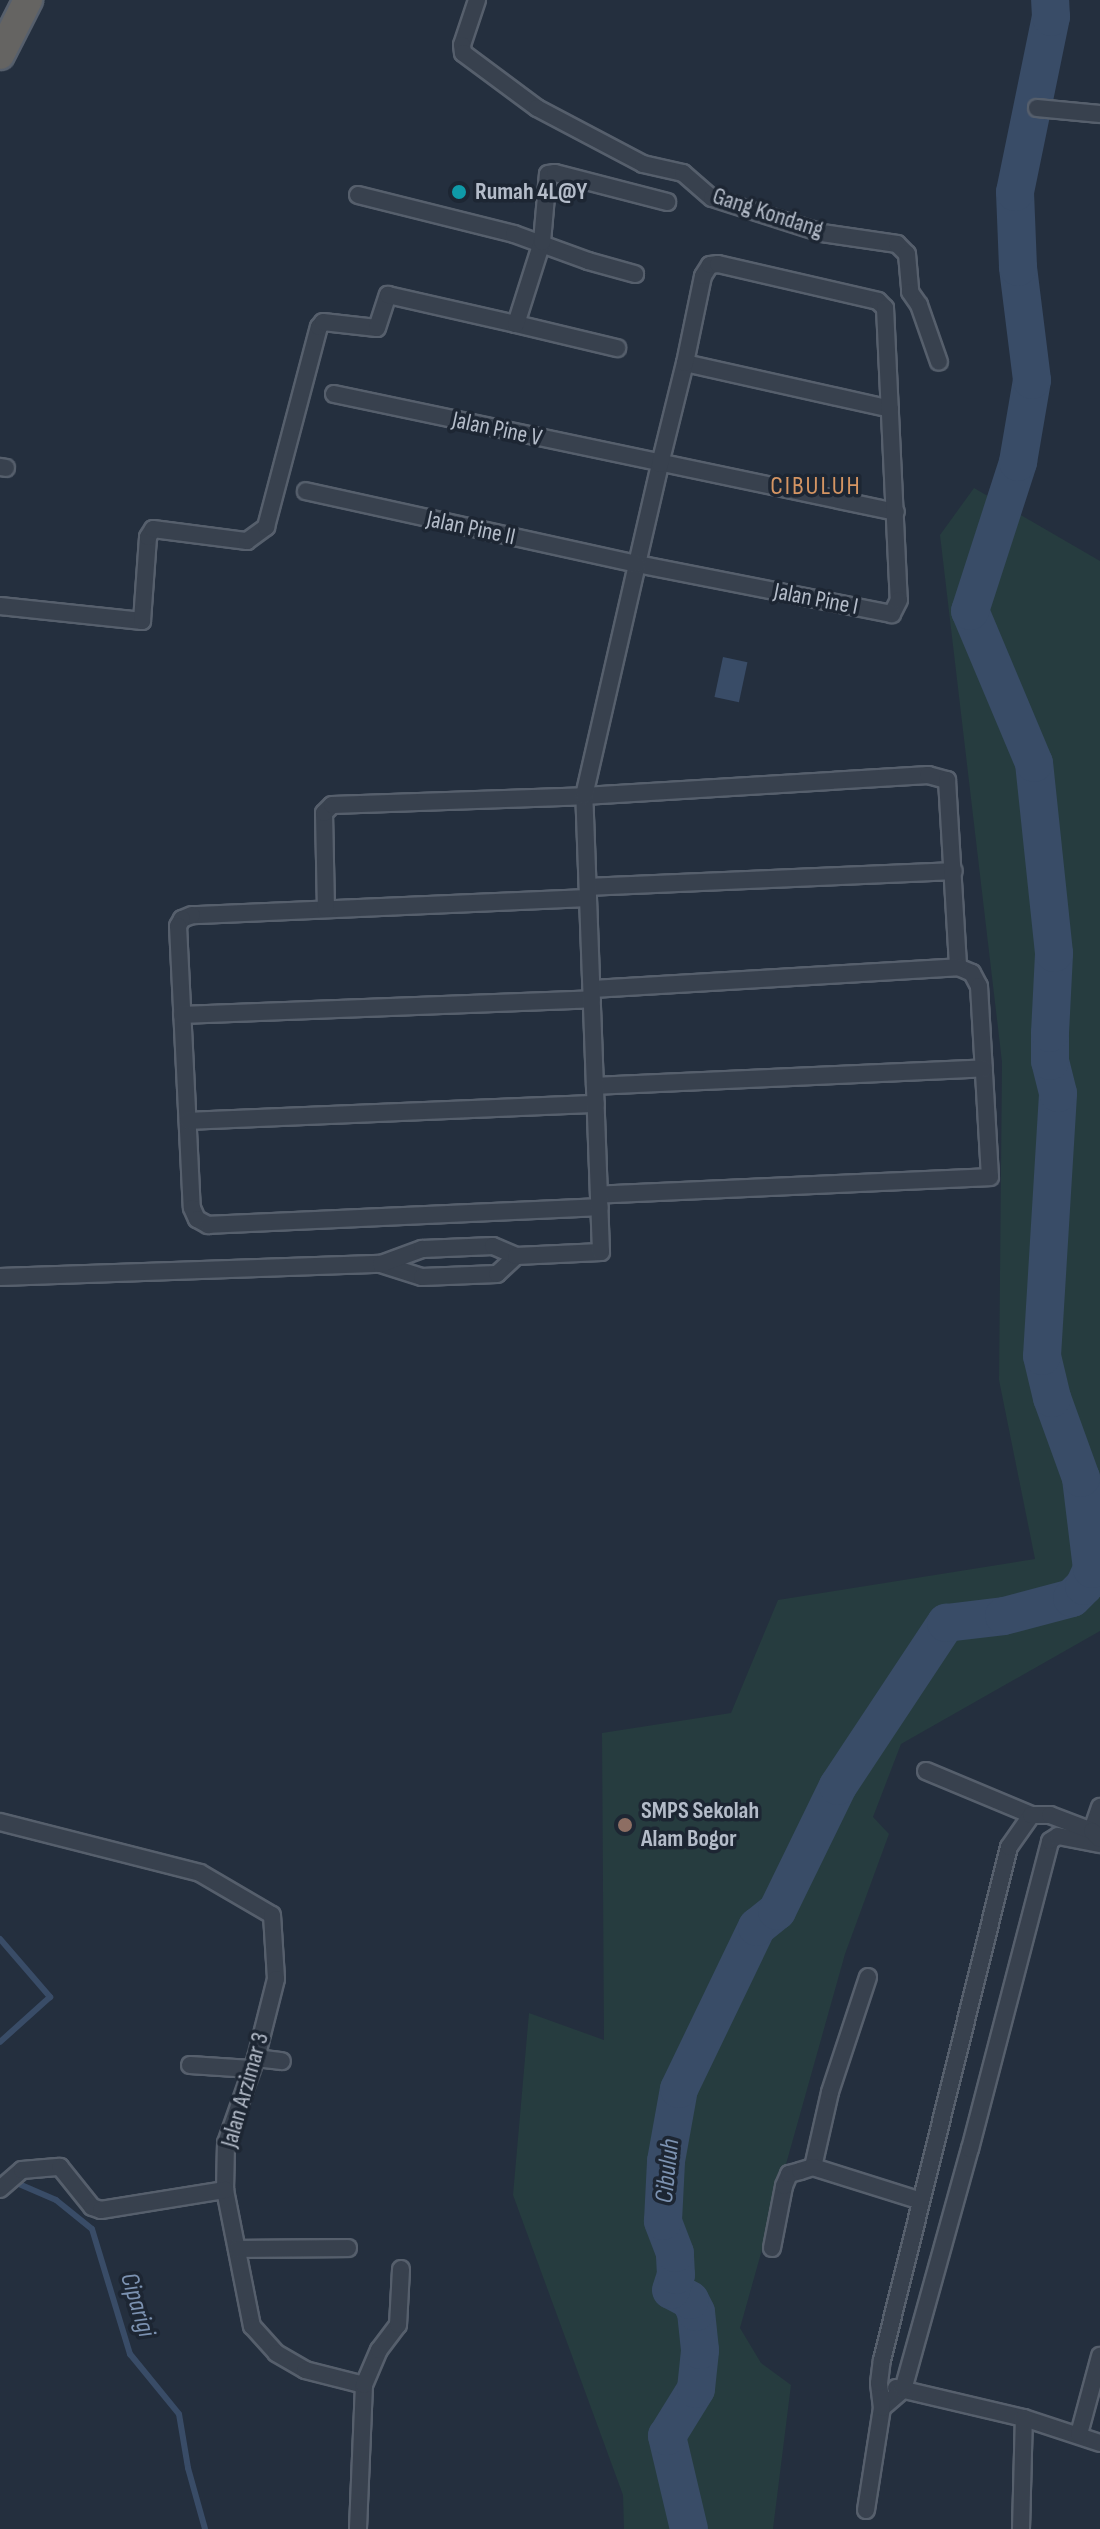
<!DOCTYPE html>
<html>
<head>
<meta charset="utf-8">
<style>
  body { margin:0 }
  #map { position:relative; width:1100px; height:2529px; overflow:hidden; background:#242f3e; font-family:"Sofia Sans Condensed",sans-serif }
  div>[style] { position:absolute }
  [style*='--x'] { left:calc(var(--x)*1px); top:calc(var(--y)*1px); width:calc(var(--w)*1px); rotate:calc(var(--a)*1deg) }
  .green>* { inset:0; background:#263c3f }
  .water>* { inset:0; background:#394c67; transform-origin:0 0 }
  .stream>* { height:6px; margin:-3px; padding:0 3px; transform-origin:3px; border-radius:3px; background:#394c67 }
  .river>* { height:38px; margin:-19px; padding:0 19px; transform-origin:19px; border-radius:19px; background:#394c67 }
  .roads { filter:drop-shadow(2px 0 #565f6c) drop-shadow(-2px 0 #565f6c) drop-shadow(0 2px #565f6c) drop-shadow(0 -2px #565f6c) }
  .minor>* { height:16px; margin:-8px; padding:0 8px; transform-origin:8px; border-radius:8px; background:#38414e }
  .trunk>* { height:28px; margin:-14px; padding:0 14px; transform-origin:14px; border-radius:14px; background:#656462 }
  .dots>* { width:22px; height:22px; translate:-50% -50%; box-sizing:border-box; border:4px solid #1d2633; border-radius:50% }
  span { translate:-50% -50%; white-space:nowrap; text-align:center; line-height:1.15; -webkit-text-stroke:7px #1d2633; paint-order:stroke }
  .poi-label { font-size:24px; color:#b4bcc9; font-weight:700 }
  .left { translate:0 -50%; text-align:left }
  .street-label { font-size:24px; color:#b4bcc9 }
  .neighbourhood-label { font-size:26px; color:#d59563; letter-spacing:2px }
  .water-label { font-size:26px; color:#7c92b1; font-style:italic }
</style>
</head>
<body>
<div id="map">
  <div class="green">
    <div style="clip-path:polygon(974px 488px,1100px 561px,1100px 1631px,901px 1744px,873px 1817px,889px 1834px,845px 1954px,740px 2328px,761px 2363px,791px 2385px,773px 2529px,624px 2529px,623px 2495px,513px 2195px,529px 2013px,604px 2040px,602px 1733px,731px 1713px,778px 1600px,1035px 1559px,999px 1380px,1002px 1062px,940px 535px)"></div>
  </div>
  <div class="water">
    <div style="left:723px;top:657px;width:25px;height:41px;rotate:12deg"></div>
  </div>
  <div class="stream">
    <div style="--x:0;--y:1939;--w:77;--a:49.2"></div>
    <div style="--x:50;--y:1997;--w:67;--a:138"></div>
    <div style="--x:12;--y:2181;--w:48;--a:23.4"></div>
    <div style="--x:56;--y:2200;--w:46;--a:38.9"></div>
    <div style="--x:92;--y:2229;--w:131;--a:73.1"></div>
    <div style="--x:130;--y:2354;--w:77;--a:50.8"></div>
    <div style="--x:179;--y:2414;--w:55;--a:80.5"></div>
    <div style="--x:188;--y:2468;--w:63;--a:74.4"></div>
  </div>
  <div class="river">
    <div style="--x:689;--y:2529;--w:96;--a:-103.3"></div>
    <div style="--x:667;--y:2436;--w:55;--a:-58.3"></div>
    <div style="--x:696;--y:2389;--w:39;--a:-84"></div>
    <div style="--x:700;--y:2350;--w:38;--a:-96"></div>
    <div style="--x:696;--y:2312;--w:13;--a:-117"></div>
    <div style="--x:690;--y:2300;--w:21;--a:-152"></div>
    <div style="--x:671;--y:2290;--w:16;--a:-72"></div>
    <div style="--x:676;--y:2275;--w:22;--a:-93"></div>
    <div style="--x:675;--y:2253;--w:34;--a:-111"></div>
    <div style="--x:663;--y:2221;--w:60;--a:-87.1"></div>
    <div style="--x:666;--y:2161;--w:73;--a:-79.8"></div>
    <div style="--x:679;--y:2089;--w:180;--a:-64.3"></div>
    <div style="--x:757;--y:1927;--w:26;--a:-39"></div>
    <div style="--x:777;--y:1911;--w:139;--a:-64"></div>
    <div style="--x:838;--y:1786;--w:196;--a:-56.5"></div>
    <div style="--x:946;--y:1623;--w:58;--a:-6.9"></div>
    <div style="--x:1004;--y:1616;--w:70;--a:-14.8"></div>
    <div style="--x:1072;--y:1598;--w:17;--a:-45"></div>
    <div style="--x:1084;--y:1586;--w:19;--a:-65"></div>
    <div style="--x:1092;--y:1569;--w:92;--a:-96.9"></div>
    <div style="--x:1081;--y:1478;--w:85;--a:-109.9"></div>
    <div style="--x:1052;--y:1398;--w:43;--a:-103.4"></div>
    <div style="--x:1042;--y:1356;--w:263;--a:-86.5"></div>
    <div style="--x:1058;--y:1093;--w:33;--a:-104"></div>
    <div style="--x:1050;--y:1061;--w:28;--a:-90"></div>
    <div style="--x:1050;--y:1033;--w:80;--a:-87.1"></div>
    <div style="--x:1054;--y:953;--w:191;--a:-96"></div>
    <div style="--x:1034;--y:763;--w:165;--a:-112.8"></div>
    <div style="--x:970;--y:611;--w:157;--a:-72.1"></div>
    <div style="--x:1018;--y:462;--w:83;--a:-80.3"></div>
    <div style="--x:1032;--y:380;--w:114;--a:-97.1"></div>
    <div style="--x:1018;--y:267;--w:75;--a:-92.3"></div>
    <div style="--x:1015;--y:192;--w:179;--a:-78.4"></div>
    <div style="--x:1051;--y:17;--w:17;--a:-93"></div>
  </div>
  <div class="roads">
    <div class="minor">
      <div style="--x:477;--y:0;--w:47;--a:108.4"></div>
      <div style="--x:462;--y:45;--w:8;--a:83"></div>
      <div style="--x:463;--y:53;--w:92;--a:36.6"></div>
      <div style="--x:537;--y:108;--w:120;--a:27.8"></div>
      <div style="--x:643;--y:164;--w:41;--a:12.7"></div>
      <div style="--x:683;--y:173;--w:38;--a:41"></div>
      <div style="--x:712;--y:198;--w:115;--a:17.7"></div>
      <div style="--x:822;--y:233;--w:76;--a:8.3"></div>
      <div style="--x:897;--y:244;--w:14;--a:45"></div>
      <div style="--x:907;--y:254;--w:38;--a:85"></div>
      <div style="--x:910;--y:292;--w:16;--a:55"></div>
      <div style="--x:919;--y:305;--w:60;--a:70.7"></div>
      <div style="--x:1037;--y:108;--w:63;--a:5.4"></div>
      <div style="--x:358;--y:195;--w:161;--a:14"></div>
      <div style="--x:514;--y:234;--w:79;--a:20"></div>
      <div style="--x:588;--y:261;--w:49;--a:15.5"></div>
      <div style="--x:516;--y:324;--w:104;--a:13.4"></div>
      <div style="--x:685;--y:363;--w:210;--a:12.6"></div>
      <div style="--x:334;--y:394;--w:574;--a:11.86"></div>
      <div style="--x:0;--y:467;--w:6;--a:9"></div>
      <div style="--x:0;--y:606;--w:143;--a:6"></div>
      <div style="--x:142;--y:621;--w:84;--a:-85.9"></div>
      <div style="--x:148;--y:537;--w:9;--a:-58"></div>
      <div style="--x:153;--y:529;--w:95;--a:7.3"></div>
      <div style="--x:247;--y:541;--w:24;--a:-36"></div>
      <div style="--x:266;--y:527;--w:207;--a:-75.2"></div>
      <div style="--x:319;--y:327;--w:6;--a:-51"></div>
      <div style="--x:323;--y:322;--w:54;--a:6.3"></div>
      <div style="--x:377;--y:328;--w:35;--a:-72"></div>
      <div style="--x:388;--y:295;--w:131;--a:12.8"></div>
      <div style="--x:516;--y:324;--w:86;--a:-72.4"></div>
      <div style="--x:542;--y:242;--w:68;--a:-85"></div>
      <div style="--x:548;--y:174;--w:7;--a:-8"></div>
      <div style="--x:555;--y:173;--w:116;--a:14.5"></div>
      <div style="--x:588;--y:887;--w:366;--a:-2.5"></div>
      <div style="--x:588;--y:898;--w:396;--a:177.5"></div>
      <div style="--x:192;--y:915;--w:11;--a:158"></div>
      <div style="--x:182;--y:919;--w:8;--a:120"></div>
      <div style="--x:178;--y:926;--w:282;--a:87.2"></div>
      <div style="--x:192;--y:1208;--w:12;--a:66"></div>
      <div style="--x:197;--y:1219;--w:13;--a:29"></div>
      <div style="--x:208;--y:1225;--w:392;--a:-2.6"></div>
      <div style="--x:326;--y:909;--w:96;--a:-91.2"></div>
      <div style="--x:324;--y:813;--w:11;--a:-45"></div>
      <div style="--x:332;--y:805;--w:252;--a:-2"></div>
      <div style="--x:584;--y:796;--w:345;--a:-3.5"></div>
      <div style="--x:928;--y:775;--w:20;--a:15"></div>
      <div style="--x:947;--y:780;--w:187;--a:86.6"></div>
      <div style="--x:958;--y:967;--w:15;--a:23"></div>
      <div style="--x:972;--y:973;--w:15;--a:62"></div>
      <div style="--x:979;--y:986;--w:191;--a:86.7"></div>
      <div style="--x:990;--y:1177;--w:391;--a:177.4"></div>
      <div style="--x:592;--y:989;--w:367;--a:-3.4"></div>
      <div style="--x:182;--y:1015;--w:410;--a:-2.2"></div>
      <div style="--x:595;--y:1086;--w:389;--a:-2.6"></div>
      <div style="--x:188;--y:1121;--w:408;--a:-2.4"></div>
      <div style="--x:381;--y:1264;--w:43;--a:17.6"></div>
      <div style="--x:422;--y:1277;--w:75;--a:-2.3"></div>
      <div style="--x:497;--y:1274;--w:26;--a:-43"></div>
      <div style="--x:0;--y:1277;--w:381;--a:-2"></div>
      <div style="--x:381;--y:1264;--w:44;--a:-20.1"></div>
      <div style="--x:422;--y:1249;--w:71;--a:-2.4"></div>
      <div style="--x:493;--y:1246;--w:25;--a:23"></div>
      <div style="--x:516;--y:1256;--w:85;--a:-2.7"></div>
      <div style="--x:601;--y:1252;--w:456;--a:-92.1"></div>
      <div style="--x:584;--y:796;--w:238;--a:-77.1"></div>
      <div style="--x:637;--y:564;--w:103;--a:-77"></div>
      <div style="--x:660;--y:464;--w:104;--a:-76.1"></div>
      <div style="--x:685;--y:363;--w:89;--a:-78.3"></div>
      <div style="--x:703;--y:276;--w:13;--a:-58"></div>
      <div style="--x:710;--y:265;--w:8;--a:-7"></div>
      <div style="--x:718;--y:264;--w:164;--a:13"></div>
      <div style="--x:878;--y:301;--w:10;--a:45"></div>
      <div style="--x:885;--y:308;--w:292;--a:87.3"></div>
      <div style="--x:899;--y:600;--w:16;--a:117"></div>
      <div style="--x:892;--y:614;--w:260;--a:-168.9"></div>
      <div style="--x:637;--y:564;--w:339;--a:-167.6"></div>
      <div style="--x:926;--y:1771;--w:114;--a:22.7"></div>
      <div style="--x:0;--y:1822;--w:206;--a:14.3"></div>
      <div style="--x:200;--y:1873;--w:83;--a:30.3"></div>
      <div style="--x:272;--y:1915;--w:64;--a:86.4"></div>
      <div style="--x:276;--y:1979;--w:81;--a:104.2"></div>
      <div style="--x:256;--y:2058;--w:90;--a:109.4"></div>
      <div style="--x:226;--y:2143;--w:47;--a:91.2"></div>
      <div style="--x:225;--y:2190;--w:139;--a:78.8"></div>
      <div style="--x:252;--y:2326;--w:36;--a:48"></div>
      <div style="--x:276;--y:2353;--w:34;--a:30"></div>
      <div style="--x:305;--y:2370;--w:61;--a:14.3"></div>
      <div style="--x:364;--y:2385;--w:144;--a:92.4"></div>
      <div style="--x:1089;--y:1839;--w:34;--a:-71"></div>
      <div style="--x:256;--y:2058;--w:26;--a:7"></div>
      <div style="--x:190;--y:2065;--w:61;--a:3.8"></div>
      <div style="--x:813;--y:2167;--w:77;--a:-77.2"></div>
      <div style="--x:830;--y:2092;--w:121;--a:-71.7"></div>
      <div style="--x:0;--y:2189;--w:29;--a:-41"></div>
      <div style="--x:22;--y:2170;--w:38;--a:-5"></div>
      <div style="--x:60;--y:2167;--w:51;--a:51.3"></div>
      <div style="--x:92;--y:2207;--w:9;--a:18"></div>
      <div style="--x:101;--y:2210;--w:126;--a:-9.2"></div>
      <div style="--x:772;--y:2248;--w:63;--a:-79"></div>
      <div style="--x:784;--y:2186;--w:13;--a:-67"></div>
      <div style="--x:789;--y:2174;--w:11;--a:-15"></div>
      <div style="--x:800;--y:2171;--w:14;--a:-17"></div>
      <div style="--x:813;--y:2167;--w:113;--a:17.5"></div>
      <div style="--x:237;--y:2249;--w:111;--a:-0.5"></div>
      <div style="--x:364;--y:2385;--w:38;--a:-67"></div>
      <div style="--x:379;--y:2350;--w:31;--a:-53"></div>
      <div style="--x:398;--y:2325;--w:56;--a:-86.9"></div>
      <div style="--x:896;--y:2388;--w:131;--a:13.2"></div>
      <div style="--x:1024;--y:2418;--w:80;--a:18.2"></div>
      <div style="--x:882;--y:2408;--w:28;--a:-41"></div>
      <div style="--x:903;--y:2390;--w:250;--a:-74.5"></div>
      <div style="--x:970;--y:2149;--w:318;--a:-75.4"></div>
      <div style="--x:1050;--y:1841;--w:9;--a:-32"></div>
      <div style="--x:1058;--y:1836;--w:43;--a:10.8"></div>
      <div style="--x:1079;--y:2434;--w:81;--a:-74.9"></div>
      <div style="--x:866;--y:2510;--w:103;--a:-81.1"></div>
      <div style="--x:882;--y:2408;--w:25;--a:-97"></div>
      <div style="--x:879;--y:2383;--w:23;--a:-83"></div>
      <div style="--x:882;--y:2360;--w:528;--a:-76.1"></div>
      <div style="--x:1009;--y:1847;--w:39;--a:-55"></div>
      <div style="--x:1031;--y:1815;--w:19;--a:0"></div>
      <div style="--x:1050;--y:1815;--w:45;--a:20.9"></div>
      <div style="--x:1092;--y:1831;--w:11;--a:45"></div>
      <div style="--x:1021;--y:2529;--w:111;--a:-88.5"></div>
    </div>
    <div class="trunk">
      <div style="--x:0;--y:55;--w:62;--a:-63"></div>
    </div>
  </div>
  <div class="dots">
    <div style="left:459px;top:192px;background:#0f9aa8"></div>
    <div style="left:625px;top:1825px;background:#8d6e63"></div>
  </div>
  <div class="poi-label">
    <span class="left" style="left:475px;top:192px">Rumah 4L@Y</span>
    <span class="left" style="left:641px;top:1825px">SMPS Sekolah<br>Alam Bogor</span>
  </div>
  <div class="street-label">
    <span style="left:768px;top:213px;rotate:18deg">Gang Kondang</span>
    <span style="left:497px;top:429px;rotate:12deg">Jalan Pine V</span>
    <span style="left:471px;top:528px;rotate:12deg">Jalan Pine II</span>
    <span style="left:816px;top:599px;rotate:11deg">Jalan Pine I</span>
    <span style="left:245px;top:2090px;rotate:-74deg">Jalan Arzimar 3</span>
  </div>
  <div class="neighbourhood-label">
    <span style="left:816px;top:487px">CIBULUH</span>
  </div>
  <div class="water-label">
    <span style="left:668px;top:2171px;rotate:-84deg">Cibuluh</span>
    <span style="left:137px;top:2305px;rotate:73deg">Ciparigi</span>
  </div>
</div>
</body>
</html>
